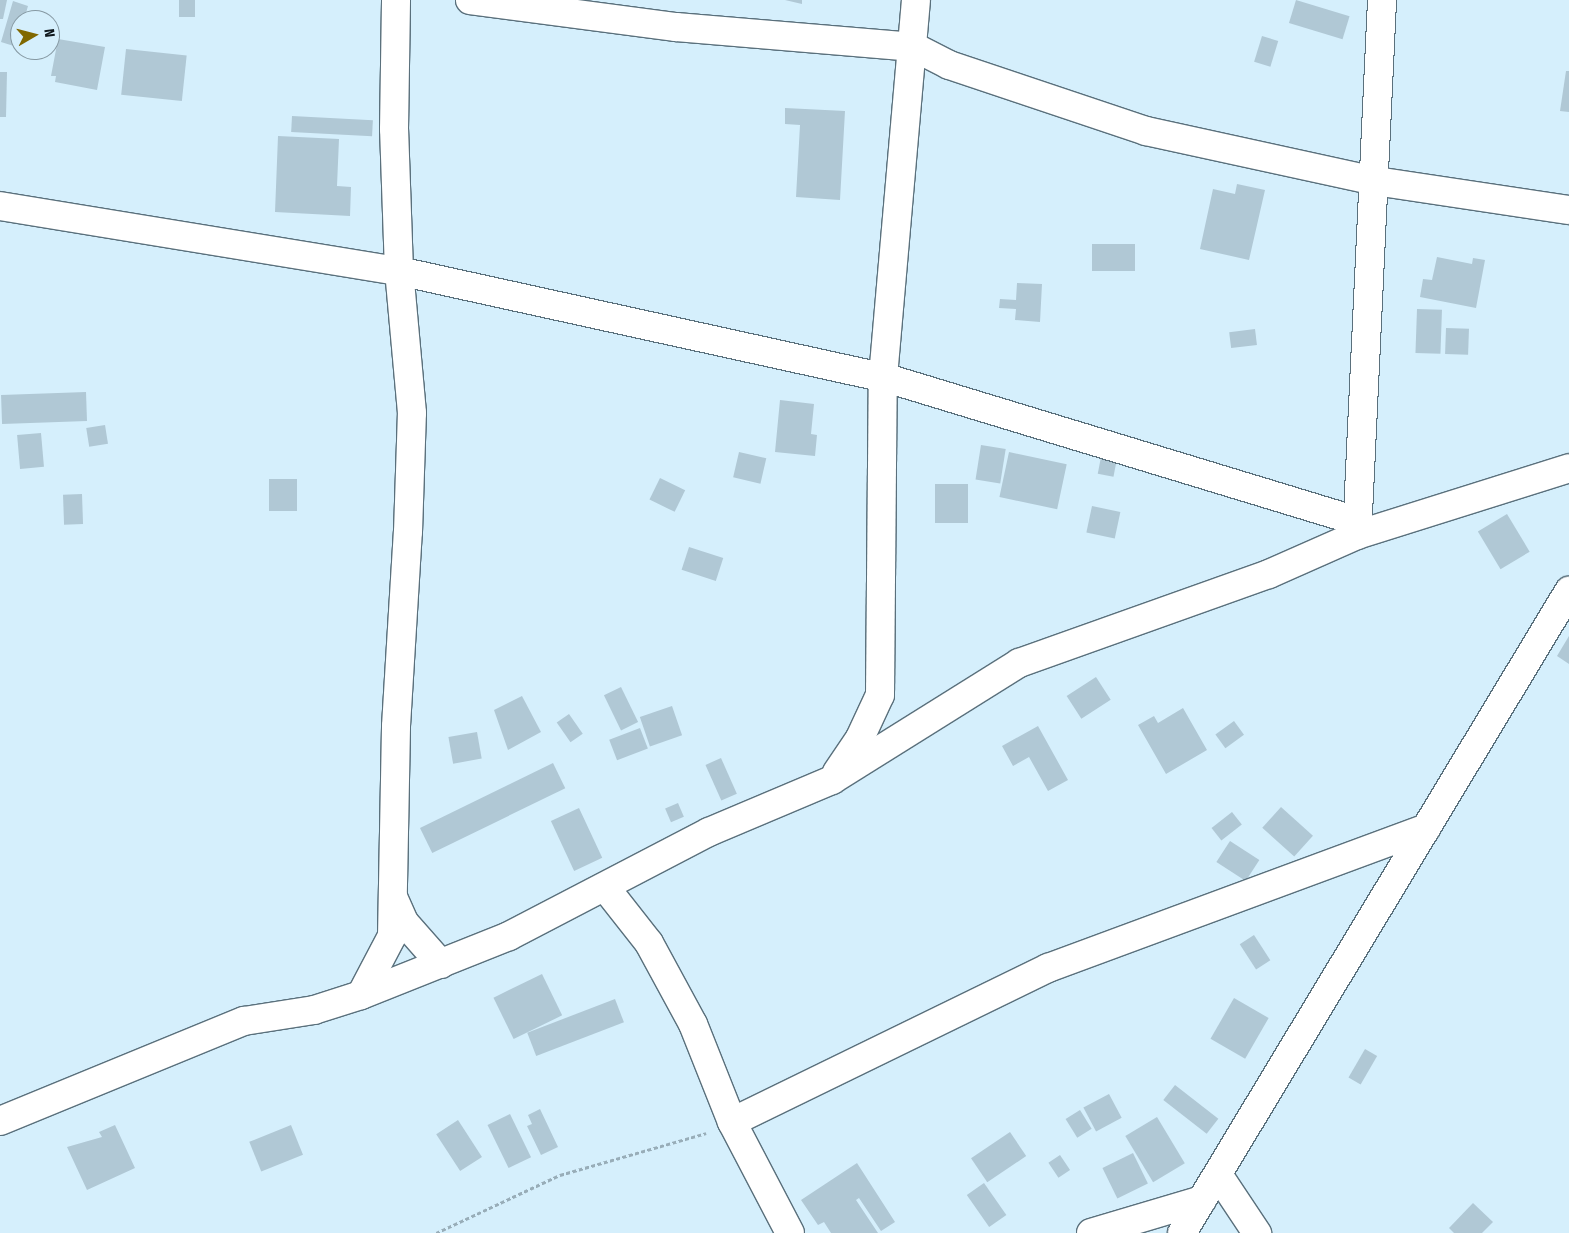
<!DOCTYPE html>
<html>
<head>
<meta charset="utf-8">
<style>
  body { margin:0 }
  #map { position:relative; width:1569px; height:1233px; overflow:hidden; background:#d5effc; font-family:"Fira Sans Condensed",sans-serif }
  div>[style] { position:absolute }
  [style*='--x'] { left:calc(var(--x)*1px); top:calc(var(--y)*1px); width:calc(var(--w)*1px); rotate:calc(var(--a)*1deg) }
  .building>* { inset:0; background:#b0c8d5; transform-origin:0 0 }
  .path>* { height:3px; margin-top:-1.5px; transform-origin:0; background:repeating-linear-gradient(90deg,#98adb8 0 4px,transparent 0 6.5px) }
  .roads { filter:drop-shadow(1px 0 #5a707c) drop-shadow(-1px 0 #5a707c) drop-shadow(0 1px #5a707c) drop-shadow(0 -1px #5a707c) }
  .minor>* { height:28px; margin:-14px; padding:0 14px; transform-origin:14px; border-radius:14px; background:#fff }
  span { translate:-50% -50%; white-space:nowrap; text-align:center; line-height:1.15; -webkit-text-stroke:5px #d5effc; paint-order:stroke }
  .north { position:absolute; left:10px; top:10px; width:50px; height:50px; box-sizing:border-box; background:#d5effc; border:1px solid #8699a3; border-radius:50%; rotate:82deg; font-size:14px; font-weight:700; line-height:20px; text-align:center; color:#0f181d }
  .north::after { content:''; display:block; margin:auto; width:18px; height:22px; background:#806800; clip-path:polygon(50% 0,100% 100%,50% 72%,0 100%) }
</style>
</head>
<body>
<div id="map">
  <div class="building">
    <div style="clip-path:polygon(0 0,7px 0,3px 19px,0 19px)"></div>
    <div style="left:179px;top:0;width:16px;height:17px"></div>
    <div style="clip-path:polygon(785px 0,802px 0,802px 4px)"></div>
    <div style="left:1296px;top:0;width:56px;height:24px;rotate:17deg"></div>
    <div style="clip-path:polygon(13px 1px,28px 6px,24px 20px,20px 20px,17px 47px,1px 42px)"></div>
    <div style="left:1262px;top:36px;width:17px;height:27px;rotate:17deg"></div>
    <div style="clip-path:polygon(58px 39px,105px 47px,97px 90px,55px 82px,56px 76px,51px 76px)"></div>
    <div style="left:126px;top:49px;width:61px;height:46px;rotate:6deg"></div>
    <div style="clip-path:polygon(1566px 71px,1569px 71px,1569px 112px,1560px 111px)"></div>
    <div style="clip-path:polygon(0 72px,7px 72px,6px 117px,0 117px)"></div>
    <div style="clip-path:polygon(785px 108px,845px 111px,840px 200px,796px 197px,800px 125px,785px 124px)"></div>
    <div style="left:292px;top:116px;width:81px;height:16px;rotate:3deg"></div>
    <div style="clip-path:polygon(278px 136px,339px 139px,337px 186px,351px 187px,350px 216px,275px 212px)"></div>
    <div style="clip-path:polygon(1237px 184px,1265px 190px,1249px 260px,1200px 249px,1213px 189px,1235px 194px)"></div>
    <div style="left:1135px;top:244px;width:27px;height:43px;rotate:90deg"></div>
    <div style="clip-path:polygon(1437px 257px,1472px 264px,1473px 258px,1485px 260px,1476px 308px,1420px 297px,1423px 279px,1432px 280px)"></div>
    <div style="clip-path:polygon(1017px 283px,1042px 284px,1040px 322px,1015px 320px,1016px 309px,999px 308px,1000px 299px,1016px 300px)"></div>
    <div style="left:1417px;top:309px;width:25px;height:44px;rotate:2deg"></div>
    <div style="left:1446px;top:328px;width:23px;height:26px;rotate:2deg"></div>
    <div style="left:1255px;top:329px;width:16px;height:26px;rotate:83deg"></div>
    <div style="left:86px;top:392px;width:29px;height:85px;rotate:88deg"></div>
    <div style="clip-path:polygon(780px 400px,814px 404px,811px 434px,817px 435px,815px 456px,775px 452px)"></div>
    <div style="left:105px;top:425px;width:19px;height:19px;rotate:81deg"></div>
    <div style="left:41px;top:433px;width:34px;height:24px;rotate:85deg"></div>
    <div style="left:981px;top:445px;width:25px;height:35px;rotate:9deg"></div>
    <div style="left:739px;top:452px;width:28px;height:26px;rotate:13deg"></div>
    <div style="left:1009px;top:452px;width:59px;height:46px;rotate:12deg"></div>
    <div style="left:1101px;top:457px;width:16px;height:17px;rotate:11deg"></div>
    <div style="left:660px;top:478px;width:28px;height:24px;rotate:26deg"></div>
    <div style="left:269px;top:479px;width:28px;height:32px"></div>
    <div style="left:935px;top:484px;width:33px;height:39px"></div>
    <div style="left:82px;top:494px;width:30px;height:19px;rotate:88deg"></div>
    <div style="left:1092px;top:506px;width:29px;height:27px;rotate:12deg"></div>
    <div style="left:1507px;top:514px;width:44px;height:34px;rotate:59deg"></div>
    <div style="left:689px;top:547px;width:36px;height:24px;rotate:18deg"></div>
    <div style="clip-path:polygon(1569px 636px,1569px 664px,1557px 656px)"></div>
    <div style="left:1096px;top:677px;width:27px;height:35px;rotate:57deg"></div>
    <div style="left:621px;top:687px;width:39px;height:19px;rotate:64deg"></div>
    <div style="clip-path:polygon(522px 696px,541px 732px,508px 750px,494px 710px)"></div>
    <div style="left:672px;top:706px;width:31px;height:34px;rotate:71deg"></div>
    <div style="clip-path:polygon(1183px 708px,1207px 750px,1166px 774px,1138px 725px,1154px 716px,1158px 723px)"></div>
    <div style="left:569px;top:714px;width:24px;height:15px;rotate:55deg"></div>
    <div style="left:1234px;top:721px;width:17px;height:23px;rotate:54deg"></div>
    <div style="clip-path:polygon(1038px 726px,1068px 780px,1048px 791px,1029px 757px,1013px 766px,1002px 746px)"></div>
    <div style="left:640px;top:728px;width:22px;height:33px;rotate:69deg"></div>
    <div style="left:477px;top:732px;width:27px;height:29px;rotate:80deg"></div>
    <div style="left:721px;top:758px;width:39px;height:17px;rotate:66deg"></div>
    <div style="left:553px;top:763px;width:28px;height:148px;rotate:64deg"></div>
    <div style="left:678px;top:803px;width:15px;height:14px;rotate:67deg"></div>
    <div style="left:1281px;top:807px;width:43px;height:28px;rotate:42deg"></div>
    <div style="left:579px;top:808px;width:55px;height:31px;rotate:65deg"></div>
    <div style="left:1232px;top:812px;width:16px;height:26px;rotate:52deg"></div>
    <div style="left:1230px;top:841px;width:35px;height:25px;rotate:33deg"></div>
    <div style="left:1254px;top:935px;width:30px;height:17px;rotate:57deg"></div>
    <div style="left:542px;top:974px;width:46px;height:54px;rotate:64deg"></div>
    <div style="left:1234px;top:998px;width:40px;height:47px;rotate:30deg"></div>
    <div style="left:615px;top:999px;width:25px;height:94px;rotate:69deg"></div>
    <div style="left:1365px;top:1049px;width:14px;height:33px;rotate:30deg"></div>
    <div style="left:1175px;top:1085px;width:55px;height:19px;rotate:38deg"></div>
    <div style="left:1109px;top:1094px;width:27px;height:29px;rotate:62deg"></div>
    <div style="clip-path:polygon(540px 1109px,558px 1147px,541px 1155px,527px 1126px,532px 1124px,528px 1115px)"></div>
    <div style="left:1080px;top:1110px;width:22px;height:17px;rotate:58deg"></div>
    <div style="left:510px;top:1114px;width:48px;height:25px;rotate:64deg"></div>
    <div style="left:1157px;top:1117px;width:54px;height:37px;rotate:59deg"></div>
    <div style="left:458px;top:1120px;width:44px;height:26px;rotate:57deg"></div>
    <div style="clip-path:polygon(115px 1125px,135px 1168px,87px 1190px,67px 1147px,102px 1137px,99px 1132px)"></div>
    <div style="left:291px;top:1125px;width:32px;height:45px;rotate:68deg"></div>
    <div style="left:1010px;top:1132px;width:29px;height:47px;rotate:56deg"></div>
    <div style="left:1133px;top:1153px;width:34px;height:34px;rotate:64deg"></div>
    <div style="left:1060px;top:1155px;width:18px;height:14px;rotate:56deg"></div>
    <div style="clip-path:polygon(857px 1163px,895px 1222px,881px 1231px,859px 1198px,856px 1200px,878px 1233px,831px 1233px,824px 1222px,818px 1225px,801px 1200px)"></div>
    <div style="left:984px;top:1183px;width:39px;height:21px;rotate:55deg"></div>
    <div style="clip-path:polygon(1473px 1203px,1493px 1222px,1482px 1233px,1454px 1233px,1449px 1228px)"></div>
  </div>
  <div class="path">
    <div style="--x:436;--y:1233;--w:137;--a:-25.1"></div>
    <div style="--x:560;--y:1175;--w:152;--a:-16"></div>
  </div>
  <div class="roads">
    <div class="minor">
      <div style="--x:470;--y:0;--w:208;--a:7.5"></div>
      <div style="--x:676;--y:27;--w:239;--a:4.8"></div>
      <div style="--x:914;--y:47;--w:39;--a:27"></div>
      <div style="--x:949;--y:65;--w:208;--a:18.5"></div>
      <div style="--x:1146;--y:131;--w:234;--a:12.3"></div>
      <div style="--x:1375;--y:181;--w:196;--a:8.5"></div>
      <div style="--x:0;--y:206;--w:404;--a:9.3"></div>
      <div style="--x:399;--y:271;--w:495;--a:12.4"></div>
      <div style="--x:883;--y:377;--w:496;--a:16.9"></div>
      <div style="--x:1357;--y:535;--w:536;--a:-87.32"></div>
      <div style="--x:837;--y:772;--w:41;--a:-55.9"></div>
      <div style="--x:860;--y:738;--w:47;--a:-65.1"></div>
      <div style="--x:880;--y:695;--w:318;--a:-89.5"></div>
      <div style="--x:883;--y:377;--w:378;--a:-85"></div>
      <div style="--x:605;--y:887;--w:71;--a:51.8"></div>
      <div style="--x:649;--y:943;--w:92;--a:61.5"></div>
      <div style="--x:693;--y:1024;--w:105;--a:68.3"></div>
      <div style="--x:732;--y:1122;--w:125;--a:62.4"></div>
      <div style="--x:393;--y:897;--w:27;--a:66"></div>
      <div style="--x:404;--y:922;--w:56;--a:48.6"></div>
      <div style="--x:361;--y:995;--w:67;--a:-62.3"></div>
      <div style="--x:392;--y:936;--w:210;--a:-88.9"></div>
      <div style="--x:396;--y:726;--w:194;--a:-86.5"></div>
      <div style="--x:408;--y:532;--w:119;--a:-88.1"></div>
      <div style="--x:412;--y:413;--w:143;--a:-95.2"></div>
      <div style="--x:399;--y:271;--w:142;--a:-92"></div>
      <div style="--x:394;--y:129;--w:129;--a:-89.1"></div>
      <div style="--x:0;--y:1121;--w:264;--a:-22.3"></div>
      <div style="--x:244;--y:1021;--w:71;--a:-8.9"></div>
      <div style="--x:314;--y:1010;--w:49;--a:-17.7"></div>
      <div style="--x:361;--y:995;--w:159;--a:-21.7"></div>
      <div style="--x:509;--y:936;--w:225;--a:-27.5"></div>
      <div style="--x:709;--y:832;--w:134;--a:-22.9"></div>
      <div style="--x:832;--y:780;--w:221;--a:-32"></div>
      <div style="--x:1019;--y:663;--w:265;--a:-19.6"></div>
      <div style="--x:1269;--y:574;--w:96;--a:-23.9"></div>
      <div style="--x:1357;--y:535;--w:222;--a:-17.5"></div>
      <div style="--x:732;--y:1122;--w:352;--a:-26"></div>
      <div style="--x:1048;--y:968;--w:403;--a:-20.3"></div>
      <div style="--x:1219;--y:1176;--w:69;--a:56.3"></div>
      <div style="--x:1091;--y:1233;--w:116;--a:-16.6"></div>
      <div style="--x:1182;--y:1233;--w:750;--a:-58.92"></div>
    </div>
  </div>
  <div class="north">N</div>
</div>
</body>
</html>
